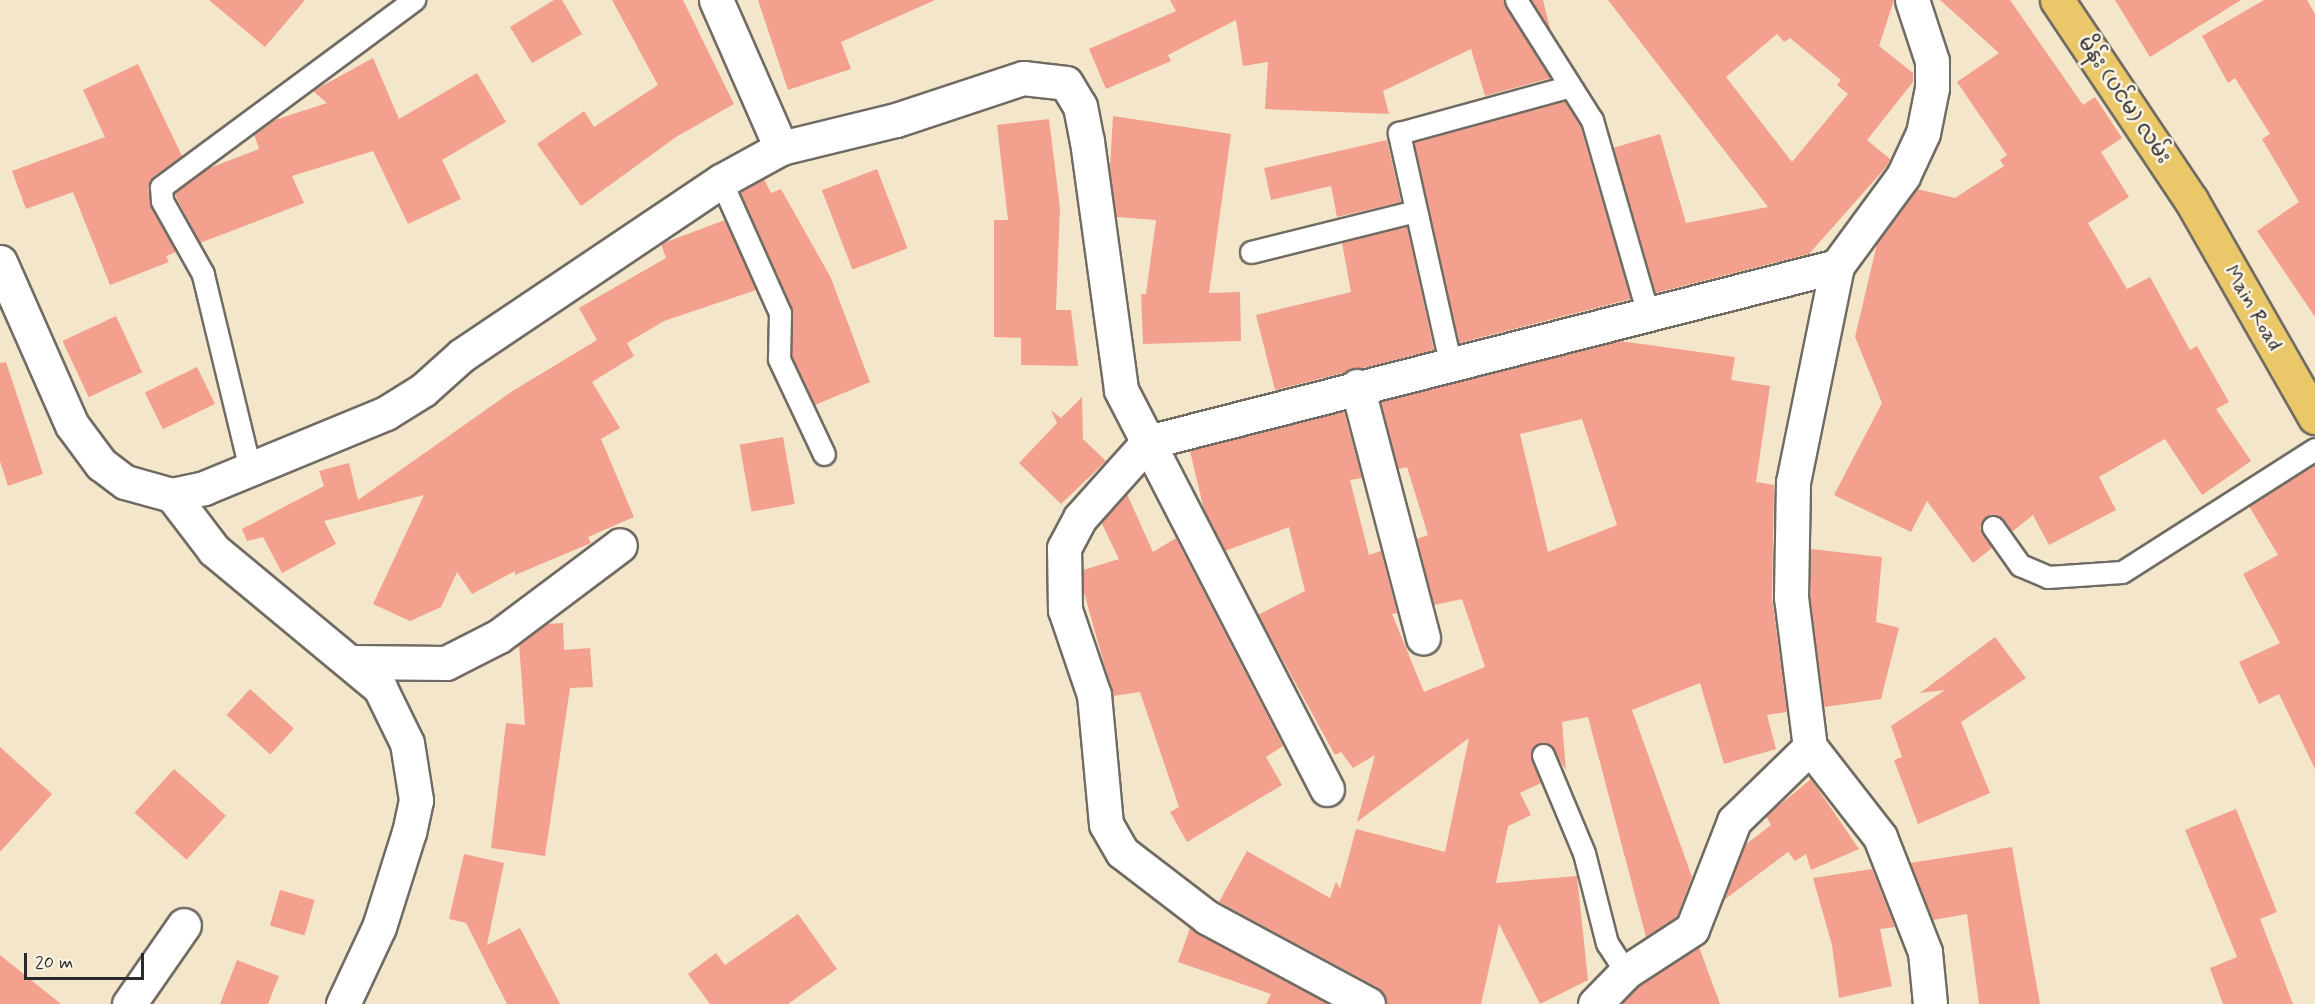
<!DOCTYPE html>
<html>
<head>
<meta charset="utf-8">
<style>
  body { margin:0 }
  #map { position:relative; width:2315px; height:1004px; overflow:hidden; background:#f3e6ca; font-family:Mynerve,"Noto Sans Myanmar",sans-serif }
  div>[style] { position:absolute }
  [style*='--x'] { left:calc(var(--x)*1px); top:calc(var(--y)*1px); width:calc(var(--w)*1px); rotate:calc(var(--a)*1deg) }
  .building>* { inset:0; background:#f3a18e; transform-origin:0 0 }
  .roads { filter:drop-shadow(2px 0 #716c63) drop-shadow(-2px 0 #716c63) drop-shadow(0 2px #716c63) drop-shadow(0 -2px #716c63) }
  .lane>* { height:21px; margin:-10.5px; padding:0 10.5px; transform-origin:10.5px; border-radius:10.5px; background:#fff }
  .street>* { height:33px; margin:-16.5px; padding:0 16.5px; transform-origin:16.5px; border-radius:16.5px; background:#fff }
  .primary>* { height:33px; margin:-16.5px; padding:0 16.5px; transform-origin:16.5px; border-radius:16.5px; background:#eac769 }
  span { translate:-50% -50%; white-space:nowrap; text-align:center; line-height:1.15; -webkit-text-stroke:5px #fcf5e5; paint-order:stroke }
  .street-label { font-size:21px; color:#2b2b2b }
  .scale { position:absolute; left:24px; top:953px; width:120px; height:27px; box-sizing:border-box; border:3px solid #2b2b2b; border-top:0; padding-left:8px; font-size:18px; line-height:21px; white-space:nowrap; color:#2b2b2b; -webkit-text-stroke:4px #fcf5e5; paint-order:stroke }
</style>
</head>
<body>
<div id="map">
  <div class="building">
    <div style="clip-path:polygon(209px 0,305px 0,265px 47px)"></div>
    <div style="clip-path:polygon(554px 0,562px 0,582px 34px,532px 63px,510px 27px)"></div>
    <div style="clip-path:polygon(612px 0,683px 0,734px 104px,676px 137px,581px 206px,537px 144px,584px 111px,594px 127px,658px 85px)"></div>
    <div style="clip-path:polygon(758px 0,935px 0,841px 42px,851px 69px,788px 90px)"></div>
    <div style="clip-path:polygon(1170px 0,1503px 0,1551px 78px,1485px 96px,1471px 49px,1383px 91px,1389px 114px,1265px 109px,1268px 62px,1243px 66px,1236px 20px,1168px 55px,1171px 61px,1106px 89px,1089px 49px,1176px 11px)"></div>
    <div style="clip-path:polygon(1531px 0,1543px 0,1551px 32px)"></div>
    <div style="clip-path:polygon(evenodd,1608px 0,1894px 0,1879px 46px,1913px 73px,1913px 82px,1867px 140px,1890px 159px,1887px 166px,1809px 254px,1655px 293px,1613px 148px,1660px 134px,1686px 223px,1768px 207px,1608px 0,1777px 34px,1784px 42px,1790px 38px,1841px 80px,1837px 85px,1848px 94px,1792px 162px,1726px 77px,1777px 34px)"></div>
    <div style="clip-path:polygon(1940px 0,2010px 0,2083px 105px,2095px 97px,2122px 138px,2101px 152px,2129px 197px,2088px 223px,2127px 289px,2150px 277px,2190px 350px,2197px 346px,2229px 402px,2216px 409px,2251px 461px,2202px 495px,2165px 439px,2099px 477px,2116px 510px,2049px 545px,2033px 515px,2012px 532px,1991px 514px,1980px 528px,1992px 548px,1973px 563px,1927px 501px,1911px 532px,1834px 495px,1882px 403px,1855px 337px,1877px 244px,1917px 189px,1955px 198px,2004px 166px,2000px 160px,2007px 155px,1957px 82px,1999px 53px)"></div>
    <div style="clip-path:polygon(2115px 0,2241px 0,2150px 57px)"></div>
    <div style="clip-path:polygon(2264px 0,2307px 0,2315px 14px,2315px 317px,2257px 231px,2299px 202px,2262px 139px,2270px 134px,2235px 78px,2228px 83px,2202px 36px)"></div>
    <div style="clip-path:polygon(373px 58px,399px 119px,477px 73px,506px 122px,442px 160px,461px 199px,408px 224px,373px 151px,292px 176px,304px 203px,200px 243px,174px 193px,207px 169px,259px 149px,254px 134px,272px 121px,327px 103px,313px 91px)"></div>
    <div style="clip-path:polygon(138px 64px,182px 156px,153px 177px,148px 188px,151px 207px,176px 252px,166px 256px,169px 262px,110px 285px,73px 192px,26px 209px,12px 171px,105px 137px,83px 90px)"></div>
    <div style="clip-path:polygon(1565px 101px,1580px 125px,1631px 299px,1459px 343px,1414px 142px)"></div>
    <div style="clip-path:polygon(1113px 116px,1231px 134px,1209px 293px,1240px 292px,1241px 341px,1143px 344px,1141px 294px,1146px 294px,1156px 220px,1116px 217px,1110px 168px)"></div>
    <div style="clip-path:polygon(1049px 119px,1060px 208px,1056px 310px,1071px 310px,1078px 366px,1021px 365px,1021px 338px,994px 337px,994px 220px,1008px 220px,997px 125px)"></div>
    <div style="clip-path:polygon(1387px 140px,1401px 202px,1337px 217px,1331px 186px,1271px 200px,1264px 168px)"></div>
    <div style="left:877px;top:169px;width:85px;height:59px;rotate:69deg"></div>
    <div style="clip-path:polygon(764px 179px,771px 193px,781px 189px,831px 278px,870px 382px,815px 405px,792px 356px,792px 308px,740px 192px)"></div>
    <div style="clip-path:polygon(725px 220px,756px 290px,664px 321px,627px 343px,634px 356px,592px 382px,620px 428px,601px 439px,634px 517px,588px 537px,591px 543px,515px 575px,515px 571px,472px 594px,457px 572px,441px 607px,410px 621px,373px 604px,424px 495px,324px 521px,336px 544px,282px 573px,263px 537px,247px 541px,242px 529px,324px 486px,319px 471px,349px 463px,358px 500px,511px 392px,597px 340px,579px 308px,666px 258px,661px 244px)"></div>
    <div style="clip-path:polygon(1407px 226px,1434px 350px,1275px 390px,1256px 315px,1351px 292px,1342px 243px)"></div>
    <div style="left:116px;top:316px;width:62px;height:59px;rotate:65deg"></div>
    <div style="clip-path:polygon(evenodd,1620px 341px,1735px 357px,1731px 380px,1770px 386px,1756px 482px,1774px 485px,1772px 597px,1787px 712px,1767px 715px,1776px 749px,1724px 764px,1700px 683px,1632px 710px,1692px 877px,1677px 917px,1646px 937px,1588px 717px,1562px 722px,1566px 770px,1550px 745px,1533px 748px,1541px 783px,1520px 793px,1531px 815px,1508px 826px,1496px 883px,1577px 876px,1588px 980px,1540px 1004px,1499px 924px,1481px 1004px,1387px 1004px,1377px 987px,1219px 902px,1247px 851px,1330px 898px,1336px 882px,1340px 889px,1356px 829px,1445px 852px,1469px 738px,1357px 822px,1375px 755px,1353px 768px,1341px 752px,1335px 755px,1258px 615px,1305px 591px,1289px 527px,1225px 551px,1204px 510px,1190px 451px,1344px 411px,1362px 478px,1350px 480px,1369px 555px,1381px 551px,1397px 613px,1392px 614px,1424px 692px,1485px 667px,1462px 599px,1434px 605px,1417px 539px,1428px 535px,1407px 467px,1398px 469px,1381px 402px,1620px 341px,1582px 419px,1617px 525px,1548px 552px,1520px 434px,1582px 419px)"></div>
    <div style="clip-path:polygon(6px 362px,43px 474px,8px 486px,0 461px,0 363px)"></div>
    <div style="left:197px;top:367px;width:41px;height:58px;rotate:64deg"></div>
    <div style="clip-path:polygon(1082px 397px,1083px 439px,1106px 461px,1061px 504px,1019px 463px,1057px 423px,1051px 410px,1061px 418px)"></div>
    <div style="left:783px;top:437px;width:68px;height:44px;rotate:80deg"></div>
    <div style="clip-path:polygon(2315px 464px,2315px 769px,2279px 694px,2259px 704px,2239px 662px,2280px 643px,2243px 574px,2278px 555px,2249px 506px)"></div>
    <div style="clip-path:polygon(1127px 494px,1153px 552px,1176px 538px,1283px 746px,1266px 757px,1282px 785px,1187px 842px,1170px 812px,1179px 807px,1140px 692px,1113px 696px,1083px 589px,1083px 570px,1119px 559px,1101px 522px)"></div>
    <div style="clip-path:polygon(1811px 549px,1882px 557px,1876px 622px,1899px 628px,1881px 699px,1824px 707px,1810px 596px)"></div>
    <div style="clip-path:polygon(563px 623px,564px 650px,590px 648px,593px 687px,570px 688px,545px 856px,491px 848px,506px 723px,525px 725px,519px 644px,546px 624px)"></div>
    <div style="clip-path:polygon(1995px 637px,2026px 678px,1961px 722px,1990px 793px,1918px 824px,1894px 760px,1902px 757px,1891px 726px,1945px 690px,1920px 693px)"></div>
    <div style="left:250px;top:689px;width:59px;height:35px;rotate:42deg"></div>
    <div style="clip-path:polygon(0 747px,52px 794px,0 852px)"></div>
    <div style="left:174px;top:769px;width:70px;height:59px;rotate:42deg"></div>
    <div style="clip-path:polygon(1811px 779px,1859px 849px,1811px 870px,1806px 854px,1795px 861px,1788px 852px,1724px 900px,1745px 845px,1771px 825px,1766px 816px)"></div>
    <div style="clip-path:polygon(2236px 809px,2277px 912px,2260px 919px,2293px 1004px,2223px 1004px,2210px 968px,2237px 957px,2185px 830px)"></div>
    <div style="clip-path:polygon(2012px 847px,2040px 1004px,1979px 1004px,1967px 914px,1933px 920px,1910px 863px)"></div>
    <div style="clip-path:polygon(464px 854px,504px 863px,487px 945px,520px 928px,560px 1004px,507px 1004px,466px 923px,449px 919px)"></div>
    <div style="clip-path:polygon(1872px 869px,1895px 927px,1880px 929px,1892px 986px,1839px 998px,1832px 945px,1813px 878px)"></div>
    <div style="left:280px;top:890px;width:36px;height:37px;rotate:16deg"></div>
    <div style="clip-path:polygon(798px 914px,837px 969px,788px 1004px,710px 1004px,688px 974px,716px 953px,725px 965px)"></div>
    <div style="clip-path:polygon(1190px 928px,1199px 934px,1328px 1004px,1266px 1004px,1271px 994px,1178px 962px)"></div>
    <div style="clip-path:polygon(1699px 947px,1720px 1004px,1621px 1004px,1638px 987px)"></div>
    <div style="clip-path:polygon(0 955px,61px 1004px,0 1004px)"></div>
    <div style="clip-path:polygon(237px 960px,279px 976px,268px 1004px,220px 1004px)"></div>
  </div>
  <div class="roads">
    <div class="lane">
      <div style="--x:1516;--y:0;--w:142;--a:57.7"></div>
      <div style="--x:1592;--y:120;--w:202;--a:73.9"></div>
      <div style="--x:721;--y:181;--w:145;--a:65.9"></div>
      <div style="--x:780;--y:313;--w:46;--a:91.2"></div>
      <div style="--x:779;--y:359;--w:105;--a:64.7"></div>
      <div style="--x:1251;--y:252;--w:170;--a:-14"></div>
      <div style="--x:1450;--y:362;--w:235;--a:-102.6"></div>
      <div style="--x:1399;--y:133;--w:174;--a:-15.3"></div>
      <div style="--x:250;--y:469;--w:201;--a:-103.6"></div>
      <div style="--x:203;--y:274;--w:84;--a:-119.3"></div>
      <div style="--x:162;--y:201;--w:14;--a:-94"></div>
      <div style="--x:161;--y:187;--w:315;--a:-36.5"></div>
      <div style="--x:1993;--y:527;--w:47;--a:54.6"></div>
      <div style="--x:2020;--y:565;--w:30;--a:23"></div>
      <div style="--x:2048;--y:577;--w:74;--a:-3.9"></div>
      <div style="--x:2122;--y:572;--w:229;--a:-32.5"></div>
      <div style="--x:1543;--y:755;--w:106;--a:67.3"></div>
      <div style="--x:1584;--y:853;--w:93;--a:75.7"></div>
      <div style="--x:1607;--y:943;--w:35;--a:57"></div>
    </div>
    <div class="street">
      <div style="--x:716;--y:0;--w:162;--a:66.3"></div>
      <div style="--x:1912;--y:0;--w:64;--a:71.8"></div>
      <div style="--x:1932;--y:61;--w:27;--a:90"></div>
      <div style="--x:1932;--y:88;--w:46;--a:101.3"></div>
      <div style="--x:1923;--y:133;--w:47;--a:114.9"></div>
      <div style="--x:1903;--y:176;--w:112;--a:126.3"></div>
      <div style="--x:1837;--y:266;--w:220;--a:101.5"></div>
      <div style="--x:1793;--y:482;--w:115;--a:91"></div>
      <div style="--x:1791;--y:597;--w:151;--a:82.8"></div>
      <div style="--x:1810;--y:747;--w:114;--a:52.1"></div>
      <div style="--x:1880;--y:837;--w:123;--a:68.6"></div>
      <div style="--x:1925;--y:952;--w:52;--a:84.5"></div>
      <div style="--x:0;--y:262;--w:178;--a:66.2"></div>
      <div style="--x:72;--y:425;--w:49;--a:53.4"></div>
      <div style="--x:101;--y:464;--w:30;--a:37"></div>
      <div style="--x:125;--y:482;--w:49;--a:15.5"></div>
      <div style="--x:172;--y:495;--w:33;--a:-12"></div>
      <div style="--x:204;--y:488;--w:197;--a:-22.4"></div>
      <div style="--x:386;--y:413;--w:44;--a:-31.9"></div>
      <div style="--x:423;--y:390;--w:52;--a:-41.9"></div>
      <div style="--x:462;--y:355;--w:312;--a:-33.9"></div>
      <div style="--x:721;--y:181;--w:68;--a:-28.8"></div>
      <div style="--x:781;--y:148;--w:118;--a:-13.7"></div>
      <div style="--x:896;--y:120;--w:134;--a:-18.3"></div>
      <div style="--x:1023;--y:78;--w:43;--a:6.6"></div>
      <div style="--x:1066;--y:83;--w:27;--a:59"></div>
      <div style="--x:1080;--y:106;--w:36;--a:79"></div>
      <div style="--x:1087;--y:141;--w:251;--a:82.2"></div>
      <div style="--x:1121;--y:390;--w:449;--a:62.7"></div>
      <div style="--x:1357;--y:386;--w:260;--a:75.3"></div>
      <div style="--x:172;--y:495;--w:69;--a:52.6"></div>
      <div style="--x:214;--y:550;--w:216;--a:39.7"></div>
      <div style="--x:380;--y:688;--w:61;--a:63.9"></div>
      <div style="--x:407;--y:743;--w:58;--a:81"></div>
      <div style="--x:416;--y:800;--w:33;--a:102"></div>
      <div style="--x:409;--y:832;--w:100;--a:107.5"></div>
      <div style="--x:379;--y:927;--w:85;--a:115.1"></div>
      <div style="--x:352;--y:662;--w:94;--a:0.6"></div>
      <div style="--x:446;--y:663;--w:59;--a:-27"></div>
      <div style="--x:499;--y:636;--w:151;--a:-36.9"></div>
      <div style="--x:129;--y:1004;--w:96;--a:-55.2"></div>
      <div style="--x:1368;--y:1004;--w:182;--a:-151.7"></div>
      <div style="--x:1208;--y:918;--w:108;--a:-142.5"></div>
      <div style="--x:1122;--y:852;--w:32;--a:-120"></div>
      <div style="--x:1106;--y:824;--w:130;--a:-95.3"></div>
      <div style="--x:1094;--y:695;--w:90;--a:-108.8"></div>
      <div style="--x:1065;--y:610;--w:62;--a:-90.9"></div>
      <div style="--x:1064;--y:548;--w:34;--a:-62"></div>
      <div style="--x:1080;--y:518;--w:102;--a:-48.2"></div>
      <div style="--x:1148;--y:442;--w:711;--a:-14.33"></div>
      <div style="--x:1595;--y:1004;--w:45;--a:-45.9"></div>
      <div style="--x:1626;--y:972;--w:79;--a:-33.1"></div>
      <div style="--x:1692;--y:929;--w:116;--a:-68.7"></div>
      <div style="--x:1734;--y:821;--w:106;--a:-44.2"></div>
    </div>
    <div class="primary">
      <div style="--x:2057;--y:0;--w:241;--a:56.2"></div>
      <div style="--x:2191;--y:200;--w:250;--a:60.3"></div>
    </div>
  </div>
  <div class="street-label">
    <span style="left:2124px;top:100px;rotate:56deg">မိန်း (ပင်မ) လမ်း</span>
    <span style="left:2253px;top:308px;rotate:60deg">Main Road</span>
  </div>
  <div class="scale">20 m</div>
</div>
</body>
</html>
